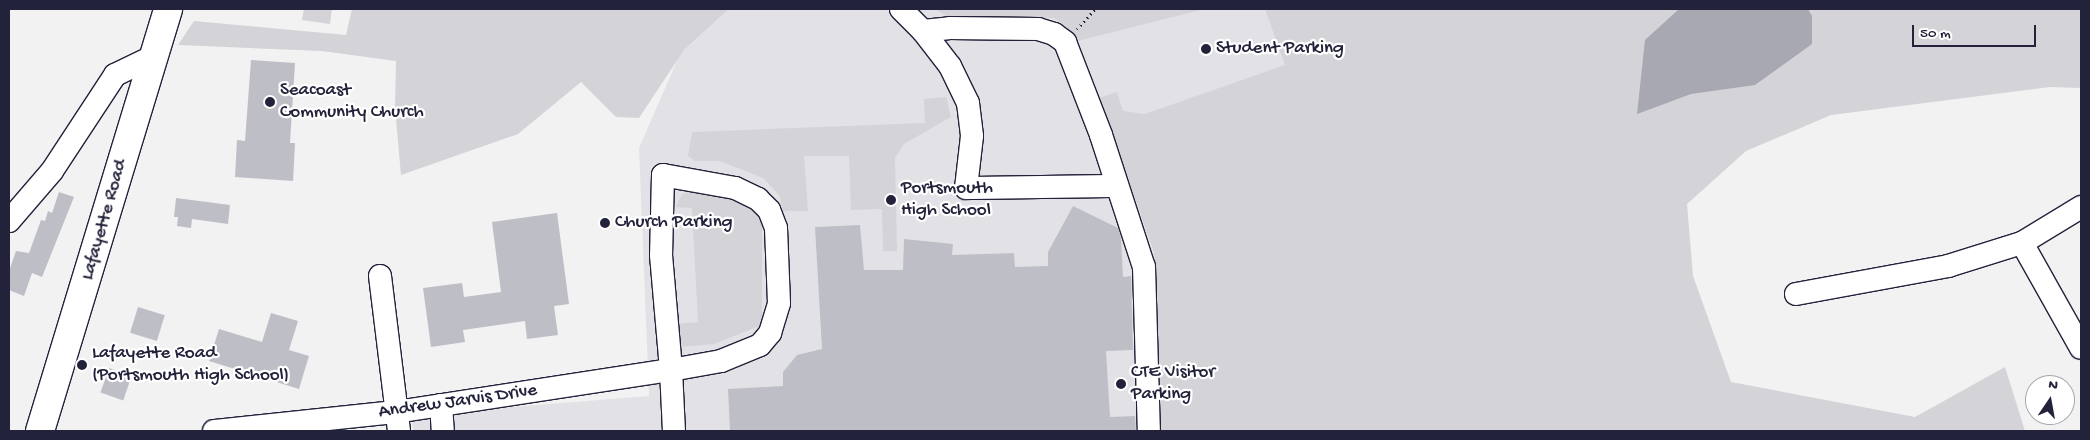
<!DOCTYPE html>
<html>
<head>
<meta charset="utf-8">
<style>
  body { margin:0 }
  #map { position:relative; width:2090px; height:440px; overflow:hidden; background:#f2f2f3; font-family:"Gochi Hand",sans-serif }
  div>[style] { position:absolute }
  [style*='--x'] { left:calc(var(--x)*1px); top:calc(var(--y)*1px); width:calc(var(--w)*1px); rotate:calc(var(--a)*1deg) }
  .built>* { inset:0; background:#e2e2e6 }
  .green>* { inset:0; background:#d3d3d8 }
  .water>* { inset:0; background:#a8a8b2 }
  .building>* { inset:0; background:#bebec6; transform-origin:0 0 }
  .path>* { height:3px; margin-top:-1.5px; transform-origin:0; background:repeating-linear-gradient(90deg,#22223b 0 1px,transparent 0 5px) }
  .roads { filter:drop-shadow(1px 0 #22223b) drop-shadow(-1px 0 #22223b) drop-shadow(0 1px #22223b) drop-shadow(0 -1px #22223b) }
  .minor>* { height:22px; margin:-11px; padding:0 11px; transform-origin:11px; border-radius:11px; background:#fff }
  .major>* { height:28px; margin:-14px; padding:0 14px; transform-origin:14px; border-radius:14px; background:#fff }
  .dots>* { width:14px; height:14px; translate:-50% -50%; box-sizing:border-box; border:2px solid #fff; border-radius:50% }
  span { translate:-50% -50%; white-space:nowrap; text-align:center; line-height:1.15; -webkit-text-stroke:4.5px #fff; paint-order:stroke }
  .poi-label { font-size:19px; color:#22223b }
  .left { translate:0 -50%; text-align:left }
  .street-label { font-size:19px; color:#22223b }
  .frame { position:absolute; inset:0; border:10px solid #22223b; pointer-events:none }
  .north { position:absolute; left:2025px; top:375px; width:50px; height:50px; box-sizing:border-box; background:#fff; border:1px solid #a7a7b1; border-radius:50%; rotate:12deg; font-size:14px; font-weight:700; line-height:20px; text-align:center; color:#22223b }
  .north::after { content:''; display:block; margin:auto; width:18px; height:22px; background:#22223b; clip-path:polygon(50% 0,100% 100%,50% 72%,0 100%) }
  .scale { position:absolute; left:1912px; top:25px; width:124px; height:22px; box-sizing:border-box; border:2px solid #22223b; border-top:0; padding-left:6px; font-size:15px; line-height:18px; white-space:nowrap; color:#22223b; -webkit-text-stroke:4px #fff; paint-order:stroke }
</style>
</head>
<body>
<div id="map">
  <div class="built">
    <div style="clip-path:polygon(729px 9px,1272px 9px,1292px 69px,1159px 251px,1176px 431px,413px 431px,412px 415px,649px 396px,639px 148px,680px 54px)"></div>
  </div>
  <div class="green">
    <div style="clip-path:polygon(304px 9px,332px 9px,330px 24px,302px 20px)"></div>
    <div style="clip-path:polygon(352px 9px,729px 9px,684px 50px,639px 118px,616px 117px,581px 82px,518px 134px,401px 175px,395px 108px,396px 61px,322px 51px,178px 45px,194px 21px,346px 35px)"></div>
    <div style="clip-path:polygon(934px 9px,1204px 9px,1074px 42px,1065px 26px,1054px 18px,951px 18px)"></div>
    <div style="clip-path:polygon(1265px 9px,2081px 9px,2081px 88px,2050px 87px,1831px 115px,1746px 151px,1687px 204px,1693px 276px,1731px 382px,1915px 417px,2005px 367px,2025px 431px,1160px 431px,1157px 278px,1154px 252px,1099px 98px,1117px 92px,1123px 111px,1145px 114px,1285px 65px)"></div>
    <div style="clip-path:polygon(946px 97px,951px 117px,904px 144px,895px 158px,897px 251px,883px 251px,882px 209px,851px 210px,849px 156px,804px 156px,808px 211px,783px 211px,779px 195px,763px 178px,720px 161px,695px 161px,688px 156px,692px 132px,925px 123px,924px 99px)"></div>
    <div style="clip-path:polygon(697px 190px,710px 191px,749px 207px,762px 220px,762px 325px,714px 344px,678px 347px,676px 324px,698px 322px,692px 208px,676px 207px,682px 194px)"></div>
  </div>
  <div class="water">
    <div style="clip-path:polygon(1679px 9px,1808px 9px,1812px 16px,1812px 44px,1755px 85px,1691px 94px,1637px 114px,1645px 40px)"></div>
  </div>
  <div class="building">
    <div style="clip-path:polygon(251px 60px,295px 63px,290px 143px,295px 143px,293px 181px,235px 177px,237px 140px,245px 141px)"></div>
    <div style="clip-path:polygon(59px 192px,74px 197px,42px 277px,32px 273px,24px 296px,9px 290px,9px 271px,16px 251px,29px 253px,41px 220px,45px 221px,48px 211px,52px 213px)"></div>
    <div style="clip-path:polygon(176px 198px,230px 205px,228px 224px,192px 219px,191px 228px,177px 226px,178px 217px,174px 217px)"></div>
    <div style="clip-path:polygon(1073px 206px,1118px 228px,1121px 238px,1123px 277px,1131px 276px,1133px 350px,1106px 351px,1110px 417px,1135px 416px,1136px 431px,730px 431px,728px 389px,783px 386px,783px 372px,797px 355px,822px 349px,815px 227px,860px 225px,864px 270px,903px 270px,904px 239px,953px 244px,952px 255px,1014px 253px,1015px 267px,1048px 266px,1048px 252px)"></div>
    <div style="clip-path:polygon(557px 213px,569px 304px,554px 306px,558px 335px,527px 339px,525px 321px,463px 330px,465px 342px,431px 347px,423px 288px,462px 283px,464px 297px,501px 292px,492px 222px)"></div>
    <div style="left:138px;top:307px;width:28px;height:27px;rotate:17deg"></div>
    <div style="clip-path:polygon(271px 313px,298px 321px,289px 350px,309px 356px,299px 389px,209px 361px,219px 329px,262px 342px)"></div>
    <div style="left:109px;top:368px;width:24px;height:26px;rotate:19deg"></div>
  </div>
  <div class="path">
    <div style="--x:1077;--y:29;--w:27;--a:-48"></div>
  </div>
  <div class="roads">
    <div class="minor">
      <div style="--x:901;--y:9;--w:31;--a:45"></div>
      <div style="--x:923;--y:31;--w:27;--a:-6"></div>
      <div style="--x:950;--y:28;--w:88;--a:0.7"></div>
      <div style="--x:1038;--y:29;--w:17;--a:17"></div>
      <div style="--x:1054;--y:34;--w:14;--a:36"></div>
      <div style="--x:1065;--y:42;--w:100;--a:68.8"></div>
      <div style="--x:1101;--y:135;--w:139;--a:72"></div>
      <div style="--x:1144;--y:267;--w:164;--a:88.3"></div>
      <div style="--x:923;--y:31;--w:44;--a:52.4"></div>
      <div style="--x:950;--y:66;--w:41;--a:64.1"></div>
      <div style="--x:968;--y:103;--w:33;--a:83"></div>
      <div style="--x:972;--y:136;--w:52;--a:96.6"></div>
      <div style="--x:966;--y:188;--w:151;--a:-0.8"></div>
      <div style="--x:9;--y:221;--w:66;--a:-49.3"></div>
      <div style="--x:52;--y:171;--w:115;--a:-56.7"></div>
      <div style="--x:115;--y:75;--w:41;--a:-25.9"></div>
      <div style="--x:2022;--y:243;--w:120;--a:60.7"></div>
      <div style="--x:380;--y:276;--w:156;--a:83"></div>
      <div style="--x:1796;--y:294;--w:155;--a:-10.4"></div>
      <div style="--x:1948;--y:266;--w:77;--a:-17.3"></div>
      <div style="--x:2022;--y:243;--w:69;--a:-31.4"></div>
      <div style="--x:441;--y:405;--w:26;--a:86"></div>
      <div style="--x:214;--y:431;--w:183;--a:-6"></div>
      <div style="--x:396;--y:412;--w:278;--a:-8.7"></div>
      <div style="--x:671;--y:370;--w:51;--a:-10.2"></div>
      <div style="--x:721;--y:361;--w:42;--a:-22.3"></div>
      <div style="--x:760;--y:345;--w:16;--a:-50"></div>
      <div style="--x:770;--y:333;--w:31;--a:-73"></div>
      <div style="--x:779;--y:303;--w:75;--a:-92.3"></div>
      <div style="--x:776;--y:228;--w:19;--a:-111"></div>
      <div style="--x:769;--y:210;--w:16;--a:-135"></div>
      <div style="--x:758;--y:199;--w:25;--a:-154"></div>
      <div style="--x:735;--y:188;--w:73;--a:-169.8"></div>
      <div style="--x:663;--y:175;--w:80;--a:91.4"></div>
      <div style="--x:661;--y:255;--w:115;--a:85"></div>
      <div style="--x:671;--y:370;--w:61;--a:87.2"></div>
    </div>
    <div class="major">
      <div style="--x:40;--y:431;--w:441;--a:-73.1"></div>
    </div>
  </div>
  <div class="dots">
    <div style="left:1206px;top:49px;background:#22223b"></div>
    <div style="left:270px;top:102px;background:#22223b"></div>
    <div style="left:891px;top:200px;background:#22223b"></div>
    <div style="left:605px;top:223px;background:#22223b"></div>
    <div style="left:82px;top:365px;background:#22223b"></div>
    <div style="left:1121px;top:384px;background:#22223b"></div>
  </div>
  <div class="poi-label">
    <span class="left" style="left:1216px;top:49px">Student Parking</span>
    <span class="left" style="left:280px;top:102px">Seacoast<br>Community Church</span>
    <span class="left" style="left:901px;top:200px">Portsmouth<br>High School</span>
    <span class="left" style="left:615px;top:223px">Church Parking</span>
    <span class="left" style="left:92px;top:365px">Lafayette Road<br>(Portsmouth High School)</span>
    <span class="left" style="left:1131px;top:384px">CTE Visitor<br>Parking</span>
  </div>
  <div class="street-label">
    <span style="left:105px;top:220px;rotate:-74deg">Lafayette Road</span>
    <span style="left:458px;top:402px;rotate:-8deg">Andrew Jarvis Drive</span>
  </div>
  <div class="frame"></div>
  <div class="north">N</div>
  <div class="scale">50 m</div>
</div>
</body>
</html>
